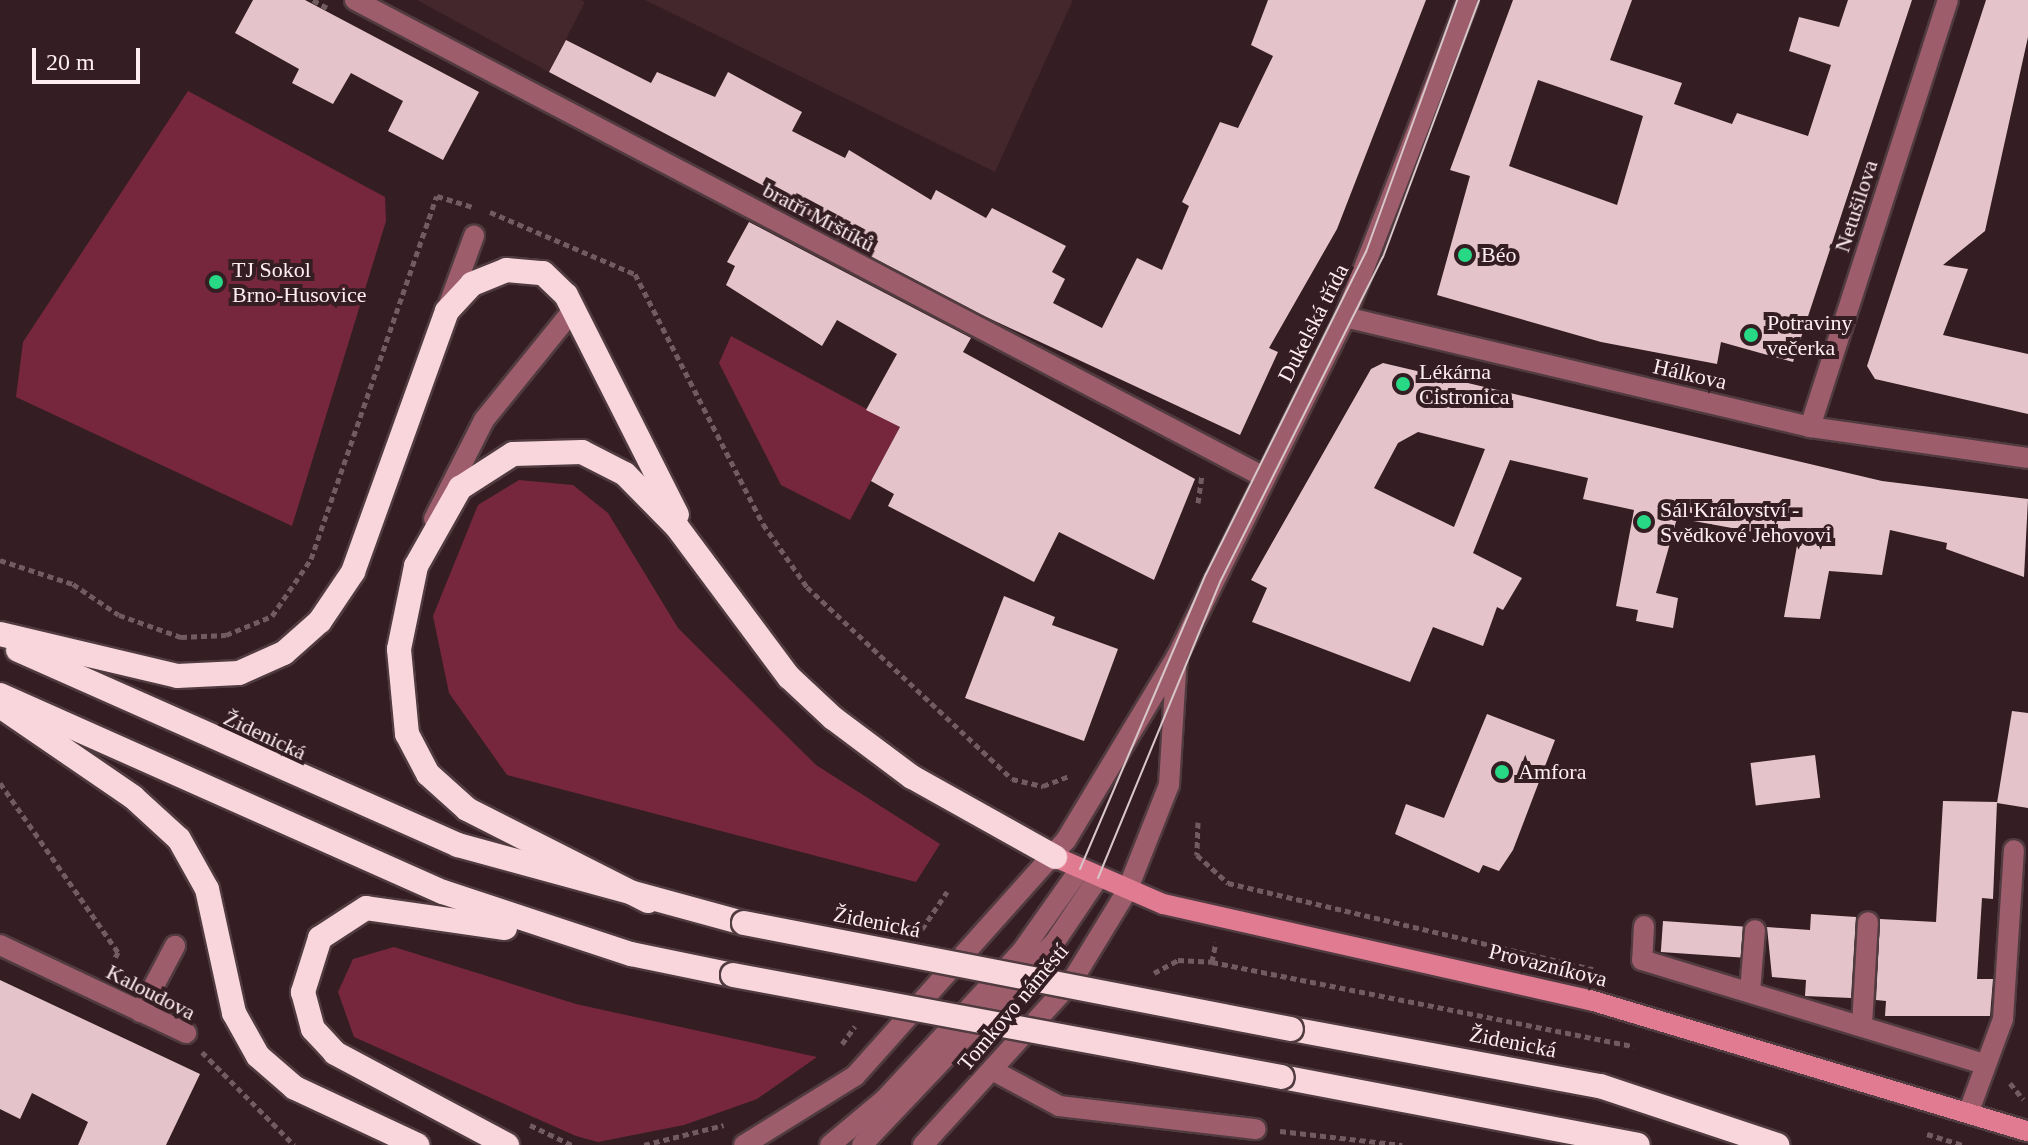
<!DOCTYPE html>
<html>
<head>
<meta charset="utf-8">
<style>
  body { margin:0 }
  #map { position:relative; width:2028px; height:1145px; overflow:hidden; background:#341e23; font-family:Georgia,serif }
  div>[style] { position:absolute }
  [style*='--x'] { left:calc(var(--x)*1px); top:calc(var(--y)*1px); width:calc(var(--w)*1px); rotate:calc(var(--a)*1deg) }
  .built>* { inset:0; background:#44262d }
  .green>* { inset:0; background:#76273e }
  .building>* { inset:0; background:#e4c4ca; transform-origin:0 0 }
  .path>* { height:5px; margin-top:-2.5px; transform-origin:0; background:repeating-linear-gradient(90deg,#715d61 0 6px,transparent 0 10px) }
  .roads { filter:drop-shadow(2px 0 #503b40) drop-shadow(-2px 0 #503b40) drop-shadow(0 2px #503b40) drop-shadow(0 -2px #503b40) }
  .lane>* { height:20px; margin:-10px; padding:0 10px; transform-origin:10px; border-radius:10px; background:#9d5d6b }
  .street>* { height:20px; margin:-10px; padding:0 10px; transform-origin:10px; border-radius:10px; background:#9d5d6b }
  .secondary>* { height:20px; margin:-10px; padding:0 10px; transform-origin:10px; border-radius:10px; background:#e17b92 }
  .highway>* { height:24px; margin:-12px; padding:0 12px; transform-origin:12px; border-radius:12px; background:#f8d6dc }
  .tram>* { height:2px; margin:-1px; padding:0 1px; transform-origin:1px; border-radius:1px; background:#d8c7ca }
  .bridges { filter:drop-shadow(2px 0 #503b40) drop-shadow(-2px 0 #503b40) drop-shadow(0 2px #503b40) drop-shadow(0 -2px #503b40) }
  .highway-bridge>* { height:24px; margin:-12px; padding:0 12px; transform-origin:12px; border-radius:12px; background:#f8d6dc }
  .dots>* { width:22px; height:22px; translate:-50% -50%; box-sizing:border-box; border:4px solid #341e23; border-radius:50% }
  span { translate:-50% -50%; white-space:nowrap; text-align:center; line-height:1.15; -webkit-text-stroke:8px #341e23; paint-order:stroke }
  .street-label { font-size:22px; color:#feeef1 }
  .poi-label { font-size:22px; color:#feeef1 }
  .left { translate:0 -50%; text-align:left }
  .scale { position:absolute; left:32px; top:48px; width:108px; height:36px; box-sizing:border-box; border:4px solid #feeef1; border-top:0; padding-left:10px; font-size:24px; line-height:28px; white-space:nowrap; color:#feeef1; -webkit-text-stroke:6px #341e23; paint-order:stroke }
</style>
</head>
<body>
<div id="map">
  <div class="built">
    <div style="clip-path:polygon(417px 0,581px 0,585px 2px,549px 72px)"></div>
    <div style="clip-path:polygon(645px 0,1073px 0,995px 172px)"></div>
  </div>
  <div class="green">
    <div style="clip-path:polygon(188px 91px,385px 197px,386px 221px,292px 526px,16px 397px,23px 342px)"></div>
    <div style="clip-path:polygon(731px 336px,900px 427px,850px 520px,781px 485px,719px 363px)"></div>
    <div style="clip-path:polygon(519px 480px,573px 485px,608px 513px,678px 628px,816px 765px,940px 844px,916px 882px,507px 775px,449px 693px,433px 616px,478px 505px)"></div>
    <div style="clip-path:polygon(394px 947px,576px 1004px,817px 1057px,757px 1099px,684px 1125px,598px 1142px,576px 1136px,354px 1037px,338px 992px,353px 959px)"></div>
  </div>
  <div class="building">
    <div style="clip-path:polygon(253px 0,305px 0,479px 92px,443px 160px,388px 131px,403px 101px,351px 73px,333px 104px,292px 83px,299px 69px,235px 33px)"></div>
    <div style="clip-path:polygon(1268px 0,1426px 0,1337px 229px,1269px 348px,1278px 352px,1240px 435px,982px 315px,762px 199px,768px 188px,549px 72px,566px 40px,651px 83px,657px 72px,715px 97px,728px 72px,802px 112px,792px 131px,845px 158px,849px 150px,931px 200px,936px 190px,986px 218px,992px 208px,1066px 246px,1052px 272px,1065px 279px,1053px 303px,1102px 328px,1137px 258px,1162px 270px,1189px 206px,1182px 202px,1220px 122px,1238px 128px,1273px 56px,1251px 45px)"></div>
    <div style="clip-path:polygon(evenodd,1513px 0,1632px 0,1610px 60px,1682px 83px,1674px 104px,1732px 124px,1737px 113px,1808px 136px,1831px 65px,1789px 51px,1799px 17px,1839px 27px,1848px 0,1912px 0,1793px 362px,1721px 342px,1717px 364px,1601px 342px,1437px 295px,1470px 176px,1450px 170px,1513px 0,1538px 80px,1643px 116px,1617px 205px,1509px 166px,1538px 80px)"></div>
    <div style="clip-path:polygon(1986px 0,2028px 0,2028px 37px,1985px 231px,1943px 265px,1968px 269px,1943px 335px,2028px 354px,2028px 414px,1875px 379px,1867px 366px)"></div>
    <div style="clip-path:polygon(749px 222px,971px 338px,963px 352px,1195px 479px,1154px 580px,1059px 532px,1034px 582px,888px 506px,894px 494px,871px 481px,900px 427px,866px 410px,897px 354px,837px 320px,822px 346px,726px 285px,735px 266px,727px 262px)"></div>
    <div style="clip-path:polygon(evenodd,1383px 363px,1882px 481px,2028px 499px,2024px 577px,1946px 549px,1947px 543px,1890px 530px,1882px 575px,1829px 571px,1820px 619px,1784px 617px,1798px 540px,1677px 518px,1656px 593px,1678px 598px,1673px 628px,1636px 621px,1638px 610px,1616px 606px,1634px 510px,1583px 499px,1588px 478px,1510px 460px,1473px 553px,1522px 578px,1503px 610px,1497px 607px,1483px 646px,1433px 627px,1410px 682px,1252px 622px,1267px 588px,1251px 580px,1371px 369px,1383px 363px,1418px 432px,1485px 449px,1454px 527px,1374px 488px,1398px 443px,1418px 432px)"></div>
    <div style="clip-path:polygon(1004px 596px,1055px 617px,1052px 625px,1118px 649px,1084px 741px,965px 698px)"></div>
    <div style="clip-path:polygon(2012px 711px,2028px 713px,2028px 808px,1997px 803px)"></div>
    <div style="clip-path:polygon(1487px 714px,1555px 740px,1513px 850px,1499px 871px,1483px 865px,1479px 873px,1395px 834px,1406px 804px,1444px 818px)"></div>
    <div style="left:1815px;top:755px;width:43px;height:65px;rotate:83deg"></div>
    <div style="clip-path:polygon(1943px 801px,1997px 802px,1993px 899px,1982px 898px,1977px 979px,1993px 979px,1990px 1016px,1885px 1016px,1886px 1001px,1876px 1000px,1880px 919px,1936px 922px)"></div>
    <div style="clip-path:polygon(1811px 914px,1856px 917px,1851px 998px,1805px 996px,1806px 980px,1772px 977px,1767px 927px,1810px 930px)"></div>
    <div style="left:1663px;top:921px;width:80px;height:31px;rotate:4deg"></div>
    <div style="clip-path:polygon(0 980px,200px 1074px,166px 1145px,78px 1145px,88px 1122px,32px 1093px,20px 1119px,0 1109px)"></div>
  </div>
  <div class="path">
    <div style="--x:313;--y:0;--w:18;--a:29"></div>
    <div style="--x:490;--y:212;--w:158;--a:23.2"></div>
    <div style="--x:635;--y:274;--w:281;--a:62.9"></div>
    <div style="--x:763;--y:524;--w:77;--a:55.1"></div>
    <div style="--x:807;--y:587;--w:281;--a:43.1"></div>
    <div style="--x:1012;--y:779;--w:32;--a:13"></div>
    <div style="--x:1043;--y:786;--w:28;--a:-21"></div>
    <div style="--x:1198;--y:503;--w:29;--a:-82"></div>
    <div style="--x:0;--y:560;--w:77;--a:18.2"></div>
    <div style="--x:73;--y:584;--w:55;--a:34"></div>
    <div style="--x:119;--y:615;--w:66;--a:19.5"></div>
    <div style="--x:181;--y:637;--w:45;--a:-2.5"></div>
    <div style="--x:226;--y:635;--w:50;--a:-22.4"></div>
    <div style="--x:272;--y:616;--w:69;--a:-55.6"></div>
    <div style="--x:311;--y:559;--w:384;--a:-70.9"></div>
    <div style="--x:437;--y:196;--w:37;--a:17"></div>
    <div style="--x:0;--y:783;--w:206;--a:55.1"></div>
    <div style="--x:118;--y:952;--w:18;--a:117"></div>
    <div style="--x:1198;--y:822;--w:33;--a:92"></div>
    <div style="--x:1197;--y:855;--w:42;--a:42.1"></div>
    <div style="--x:1228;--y:883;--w:375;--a:13.3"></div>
    <div style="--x:922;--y:929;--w:45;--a:-56"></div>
    <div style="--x:1212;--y:962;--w:430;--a:11.3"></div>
    <div style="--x:1154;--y:973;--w:27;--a:-28"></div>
    <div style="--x:1178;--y:960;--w:34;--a:3"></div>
    <div style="--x:1212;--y:962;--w:20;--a:-79"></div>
    <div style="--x:842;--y:1044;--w:22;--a:-54"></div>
    <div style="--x:202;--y:1052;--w:131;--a:45.3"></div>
    <div style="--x:2010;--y:1083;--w:21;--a:51"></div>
    <div style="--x:530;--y:1125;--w:47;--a:25.5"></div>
    <div style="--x:1280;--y:1131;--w:123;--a:6.5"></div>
    <div style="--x:1927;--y:1134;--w:37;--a:17"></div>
    <div style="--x:644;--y:1145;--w:82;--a:-14"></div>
  </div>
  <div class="roads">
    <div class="lane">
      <div style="--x:448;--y:307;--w:76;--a:-69.9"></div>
      <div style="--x:434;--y:519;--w:111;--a:-63.2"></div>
      <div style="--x:484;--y:420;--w:143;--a:-51"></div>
      <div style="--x:1644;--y:926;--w:34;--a:93"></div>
      <div style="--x:1642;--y:960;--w:358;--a:16.9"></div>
      <div style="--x:1750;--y:992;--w:62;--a:-85.4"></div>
      <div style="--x:140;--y:1012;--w:75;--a:-62.1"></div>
      <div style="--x:1862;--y:1025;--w:103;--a:-86.7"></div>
      <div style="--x:992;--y:1070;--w:76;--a:28.2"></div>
      <div style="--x:1059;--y:1106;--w:198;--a:6.7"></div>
      <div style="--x:1969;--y:1111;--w:98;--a:-69.7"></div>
      <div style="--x:2003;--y:1019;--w:169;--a:-86.3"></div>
      <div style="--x:830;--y:1145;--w:72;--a:-39.9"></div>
      <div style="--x:885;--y:1099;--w:202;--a:-47.2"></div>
      <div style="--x:1022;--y:951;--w:100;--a:-54.7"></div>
      <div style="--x:862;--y:1145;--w:279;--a:-46.5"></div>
      <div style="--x:1054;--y:943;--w:78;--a:-55.9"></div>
    </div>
    <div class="street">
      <div style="--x:355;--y:0;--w:1024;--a:27.69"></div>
      <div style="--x:1345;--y:317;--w:478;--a:13.3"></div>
      <div style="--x:1810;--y:427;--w:220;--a:8.1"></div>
      <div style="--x:1810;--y:427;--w:449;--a:-72.1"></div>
      <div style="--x:0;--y:945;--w:206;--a:25.3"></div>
      <div style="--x:744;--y:1145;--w:131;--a:-31.9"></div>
      <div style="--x:855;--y:1076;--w:317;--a:-48.2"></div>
      <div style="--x:1066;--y:840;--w:215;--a:-58.9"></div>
      <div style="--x:1177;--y:656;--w:378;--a:-63.6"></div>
      <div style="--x:1345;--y:317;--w:340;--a:-68.8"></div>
      <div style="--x:923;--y:1145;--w:222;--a:-47.7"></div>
      <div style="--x:1072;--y:981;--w:105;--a:-58.6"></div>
      <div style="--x:1127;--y:891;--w:114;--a:-68.4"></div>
      <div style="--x:1169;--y:785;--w:129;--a:-86.5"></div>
    </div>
    <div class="secondary">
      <div style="--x:1055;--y:857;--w:118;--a:23.5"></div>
      <div style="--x:1163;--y:904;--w:438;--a:12.7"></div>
      <div style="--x:1590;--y:1000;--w:457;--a:16.7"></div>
    </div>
    <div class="highway">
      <div style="--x:0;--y:634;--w:182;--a:13.3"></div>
      <div style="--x:177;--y:676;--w:62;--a:-2.8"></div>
      <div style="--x:239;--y:673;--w:49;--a:-24"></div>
      <div style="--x:284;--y:653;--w:48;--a:-41.6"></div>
      <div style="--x:320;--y:621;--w:59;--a:-56"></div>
      <div style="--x:353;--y:572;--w:277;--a:-70.2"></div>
      <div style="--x:447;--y:311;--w:37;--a:-47"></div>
      <div style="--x:472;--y:284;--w:37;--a:-22"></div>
      <div style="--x:506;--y:270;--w:37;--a:5"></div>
      <div style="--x:543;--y:273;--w:32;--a:44"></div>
      <div style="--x:566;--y:295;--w:246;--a:63.2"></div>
      <div style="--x:18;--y:650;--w:481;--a:23.9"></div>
      <div style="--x:458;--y:845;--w:296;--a:15.3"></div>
      <div style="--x:0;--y:695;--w:485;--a:24"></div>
      <div style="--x:443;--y:892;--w:198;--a:18.3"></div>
      <div style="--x:631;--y:954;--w:104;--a:11.6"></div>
      <div style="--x:6;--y:710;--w:154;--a:34.4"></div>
      <div style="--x:133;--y:797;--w:62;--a:42.4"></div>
      <div style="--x:179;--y:839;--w:57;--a:60.8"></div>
      <div style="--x:207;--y:889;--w:127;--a:77.7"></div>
      <div style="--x:234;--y:1013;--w:49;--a:60.8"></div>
      <div style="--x:258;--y:1056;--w:49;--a:40.9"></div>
      <div style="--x:295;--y:1088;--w:135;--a:25"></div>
      <div style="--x:648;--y:901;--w:203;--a:-153.1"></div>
      <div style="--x:467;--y:809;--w:52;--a:-138.1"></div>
      <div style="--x:428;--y:774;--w:45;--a:-117.7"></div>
      <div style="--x:407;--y:734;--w:85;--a:-95.4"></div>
      <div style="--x:399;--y:649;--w:85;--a:-78.4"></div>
      <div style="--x:416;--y:566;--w:90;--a:-60.6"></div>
      <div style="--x:460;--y:488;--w:63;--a:-32.7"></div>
      <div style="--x:513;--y:454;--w:69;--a:-1.7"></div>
      <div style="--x:582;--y:452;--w:48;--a:27.1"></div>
      <div style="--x:625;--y:474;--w:74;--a:45.5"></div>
      <div style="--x:677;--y:527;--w:187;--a:53.3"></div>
      <div style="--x:789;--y:677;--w:60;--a:43"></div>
      <div style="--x:833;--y:718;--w:99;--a:36.8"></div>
      <div style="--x:912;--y:777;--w:164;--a:29.2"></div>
      <div style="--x:505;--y:928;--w:140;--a:-171.8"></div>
      <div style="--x:366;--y:908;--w:55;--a:146.9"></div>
      <div style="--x:320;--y:938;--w:57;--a:107.5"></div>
      <div style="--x:303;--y:992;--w:38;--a:75"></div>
      <div style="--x:313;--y:1029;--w:33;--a:47"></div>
      <div style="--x:335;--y:1053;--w:195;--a:28.1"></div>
      <div style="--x:1291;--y:1029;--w:314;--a:10.5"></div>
      <div style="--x:1600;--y:1086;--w:187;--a:18.4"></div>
      <div style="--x:1282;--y:1077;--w:362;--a:10.8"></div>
    </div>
  </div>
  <div class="tram">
    <div style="--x:1080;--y:869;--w:321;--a:-66.9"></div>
    <div style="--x:1206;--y:574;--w:360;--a:-63.6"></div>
    <div style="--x:1366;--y:252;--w:268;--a:-70.1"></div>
    <div style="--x:1098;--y:878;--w:322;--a:-67.6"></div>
    <div style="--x:1221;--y:580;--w:361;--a:-63.4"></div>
    <div style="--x:1383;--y:257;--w:274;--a:-69.5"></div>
  </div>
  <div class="bridges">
    <div class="highway-bridge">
      <div style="--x:744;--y:923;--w:557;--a:10.97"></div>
      <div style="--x:733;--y:975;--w:558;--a:10.53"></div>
    </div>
  </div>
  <div class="dots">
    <div style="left:1465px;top:255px;background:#27d885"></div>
    <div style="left:216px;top:282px;background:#27d885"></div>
    <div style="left:1751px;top:335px;background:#27d885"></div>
    <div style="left:1403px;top:384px;background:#27d885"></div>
    <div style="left:1644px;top:522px;background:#27d885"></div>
    <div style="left:1502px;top:772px;background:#27d885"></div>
  </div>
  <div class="street-label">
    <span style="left:1856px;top:206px;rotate:-72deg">Netušilova</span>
    <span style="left:819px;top:217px;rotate:28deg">bratří Mrštíků</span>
    <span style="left:1313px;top:323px;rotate:-63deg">Dukelská třída</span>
    <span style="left:1690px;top:374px;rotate:13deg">Hálkova</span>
    <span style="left:265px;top:735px;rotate:25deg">Židenická</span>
    <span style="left:877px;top:922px;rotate:11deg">Židenická</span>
    <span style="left:1548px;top:965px;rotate:14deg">Provazníkova</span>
    <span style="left:151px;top:992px;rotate:27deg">Kaloudova</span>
    <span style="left:1013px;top:1007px;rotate:-50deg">Tomkovo náměstí</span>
    <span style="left:1513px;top:1042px;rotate:11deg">Židenická</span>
  </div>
  <div class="poi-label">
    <span class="left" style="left:1481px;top:255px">Béo</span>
    <span class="left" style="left:232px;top:282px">TJ Sokol<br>Brno-Husovice</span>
    <span class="left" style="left:1767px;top:335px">Potraviny<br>večerka</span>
    <span class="left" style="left:1419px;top:384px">Lékárna<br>Cistronica</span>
    <span class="left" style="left:1660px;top:522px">Sál Království -<br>Svědkové Jehovovi</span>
    <span class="left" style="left:1518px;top:772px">Amfora</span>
  </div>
  <div class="scale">20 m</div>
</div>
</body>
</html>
